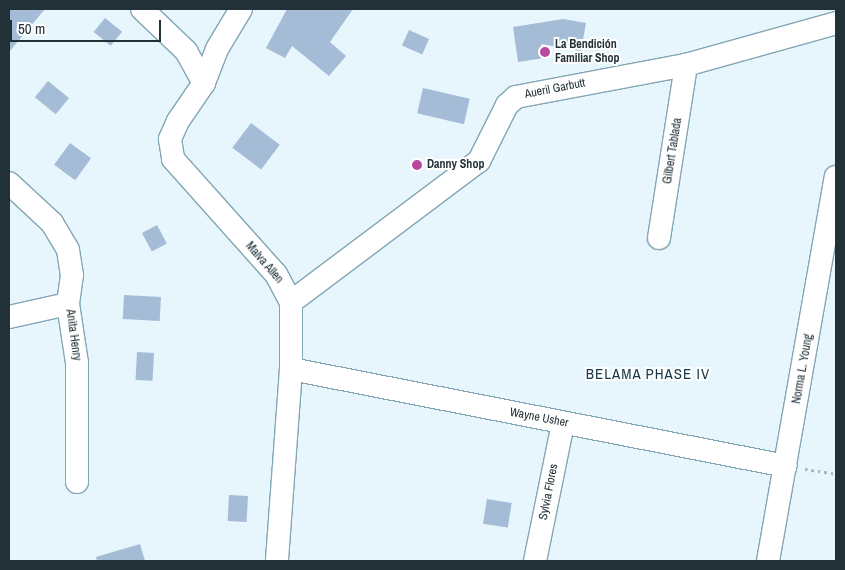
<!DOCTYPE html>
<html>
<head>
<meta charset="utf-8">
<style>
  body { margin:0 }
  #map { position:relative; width:845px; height:570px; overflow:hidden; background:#e7f5fc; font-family:"Archivo Narrow",sans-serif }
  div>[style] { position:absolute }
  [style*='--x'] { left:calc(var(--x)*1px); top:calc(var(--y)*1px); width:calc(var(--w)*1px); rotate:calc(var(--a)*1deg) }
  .building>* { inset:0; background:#a4bcd6; transform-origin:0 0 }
  .path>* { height:3px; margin-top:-1.5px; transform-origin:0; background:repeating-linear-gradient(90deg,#a7b5bc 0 2.5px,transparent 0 6.5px) }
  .roads { filter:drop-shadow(1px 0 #83a6b6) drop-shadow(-1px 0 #83a6b6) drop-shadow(0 1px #83a6b6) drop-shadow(0 -1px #83a6b6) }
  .minor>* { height:22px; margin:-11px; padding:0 11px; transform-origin:11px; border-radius:11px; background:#fff }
  .dots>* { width:14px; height:14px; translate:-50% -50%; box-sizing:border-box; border:2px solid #fff; border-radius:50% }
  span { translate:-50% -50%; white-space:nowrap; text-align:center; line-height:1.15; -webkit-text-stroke:4px #fff; paint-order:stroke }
  .poi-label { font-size:12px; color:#223137; font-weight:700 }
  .left { translate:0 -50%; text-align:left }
  .street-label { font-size:12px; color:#223137 }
  .quarter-label { font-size:15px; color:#1a3b49; letter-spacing:1px }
  .frame { position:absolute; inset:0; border:10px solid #223137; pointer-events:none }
  .scale { position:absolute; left:10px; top:20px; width:151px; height:22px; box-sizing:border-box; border:2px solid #223137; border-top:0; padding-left:6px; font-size:15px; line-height:18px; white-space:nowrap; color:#223137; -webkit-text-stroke:4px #fff; paint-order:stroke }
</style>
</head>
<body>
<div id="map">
  <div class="building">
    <div style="clip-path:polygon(9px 9px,45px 9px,9px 52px)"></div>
    <div style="clip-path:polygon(287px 9px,353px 9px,330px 42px,346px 56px,329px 76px,292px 46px,285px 58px,266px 48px)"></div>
    <div style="left:105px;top:18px;width:22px;height:18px;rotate:39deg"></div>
    <div style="clip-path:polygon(563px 19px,586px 23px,581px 51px,541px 44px,544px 58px,518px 62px,513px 27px)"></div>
    <div style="left:409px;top:30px;width:22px;height:17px;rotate:24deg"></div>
    <div style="left:48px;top:81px;width:27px;height:21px;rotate:39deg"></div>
    <div style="left:423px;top:88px;width:48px;height:26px;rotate:13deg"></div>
    <div style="left:251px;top:123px;width:36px;height:31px;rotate:37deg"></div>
    <div style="left:70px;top:143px;width:26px;height:27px;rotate:36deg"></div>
    <div style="left:157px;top:225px;width:21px;height:17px;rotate:62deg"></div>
    <div style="left:124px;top:295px;width:37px;height:24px;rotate:3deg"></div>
    <div style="left:137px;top:352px;width:17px;height:28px;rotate:3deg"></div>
    <div style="left:229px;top:495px;width:19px;height:26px;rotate:3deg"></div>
    <div style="left:487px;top:499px;width:25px;height:25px;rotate:9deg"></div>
    <div style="clip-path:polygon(140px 544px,145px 561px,97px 561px,96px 557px)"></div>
  </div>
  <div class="path">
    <div style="--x:805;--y:469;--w:31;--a:9"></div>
  </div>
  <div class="roads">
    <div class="minor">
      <div style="--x:142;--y:9;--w:61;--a:43.7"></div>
      <div style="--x:186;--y:51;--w:37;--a:61"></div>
      <div style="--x:241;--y:9;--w:47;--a:121"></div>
      <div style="--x:217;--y:49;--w:36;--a:111"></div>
      <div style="--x:204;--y:83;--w:46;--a:124.4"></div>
      <div style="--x:178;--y:121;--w:20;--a:114"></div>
      <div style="--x:170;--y:139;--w:20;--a:81"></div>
      <div style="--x:173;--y:159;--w:154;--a:48.2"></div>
      <div style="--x:276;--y:274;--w:32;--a:62"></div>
      <div style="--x:291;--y:302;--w:67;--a:90"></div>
      <div style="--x:291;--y:369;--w:193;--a:94.2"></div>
      <div style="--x:9;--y:183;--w:59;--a:42.9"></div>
      <div style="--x:52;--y:223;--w:31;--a:59"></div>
      <div style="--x:68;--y:250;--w:25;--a:81"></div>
      <div style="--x:72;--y:275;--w:29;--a:98"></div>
      <div style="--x:68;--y:304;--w:60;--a:81.3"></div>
      <div style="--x:77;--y:363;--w:119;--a:90"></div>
      <div style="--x:659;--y:238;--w:175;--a:-81.1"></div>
      <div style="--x:291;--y:302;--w:235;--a:-36.9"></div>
      <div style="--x:479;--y:161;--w:63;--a:-63.4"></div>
      <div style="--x:507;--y:105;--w:12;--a:-42"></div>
      <div style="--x:516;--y:97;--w:173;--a:-10.7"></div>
      <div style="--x:686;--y:65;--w:156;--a:-15.6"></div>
      <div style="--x:9;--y:317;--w:60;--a:-12.4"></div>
      <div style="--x:291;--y:369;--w:504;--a:11.09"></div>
      <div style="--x:535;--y:561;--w:141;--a:-78.5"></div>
      <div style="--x:768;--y:561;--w:390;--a:-80"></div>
    </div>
  </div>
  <div class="dots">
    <div style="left:545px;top:52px;background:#b946a0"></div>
    <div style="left:417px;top:165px;background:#b946a0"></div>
  </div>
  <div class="poi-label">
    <span class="left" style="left:555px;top:52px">La Bendición<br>Familiar Shop</span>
    <span class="left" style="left:427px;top:165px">Danny Shop</span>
  </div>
  <div class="street-label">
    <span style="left:555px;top:89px;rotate:-11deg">Aueril Garbutt</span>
    <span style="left:673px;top:151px;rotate:-81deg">Gilbert Tablada</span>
    <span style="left:264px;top:263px;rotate:49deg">Malva Allen</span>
    <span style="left:73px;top:335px;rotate:82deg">Anita Henry</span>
    <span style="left:803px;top:369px;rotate:-80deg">Norma L. Young</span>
    <span style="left:539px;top:418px;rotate:11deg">Wayne Usher</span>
    <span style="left:549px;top:492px;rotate:-79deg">Sylvia Flores</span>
  </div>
  <div class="quarter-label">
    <span style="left:648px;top:374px">BELAMA PHASE IV</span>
  </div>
  <div class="frame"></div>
  <div class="scale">50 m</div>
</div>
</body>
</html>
